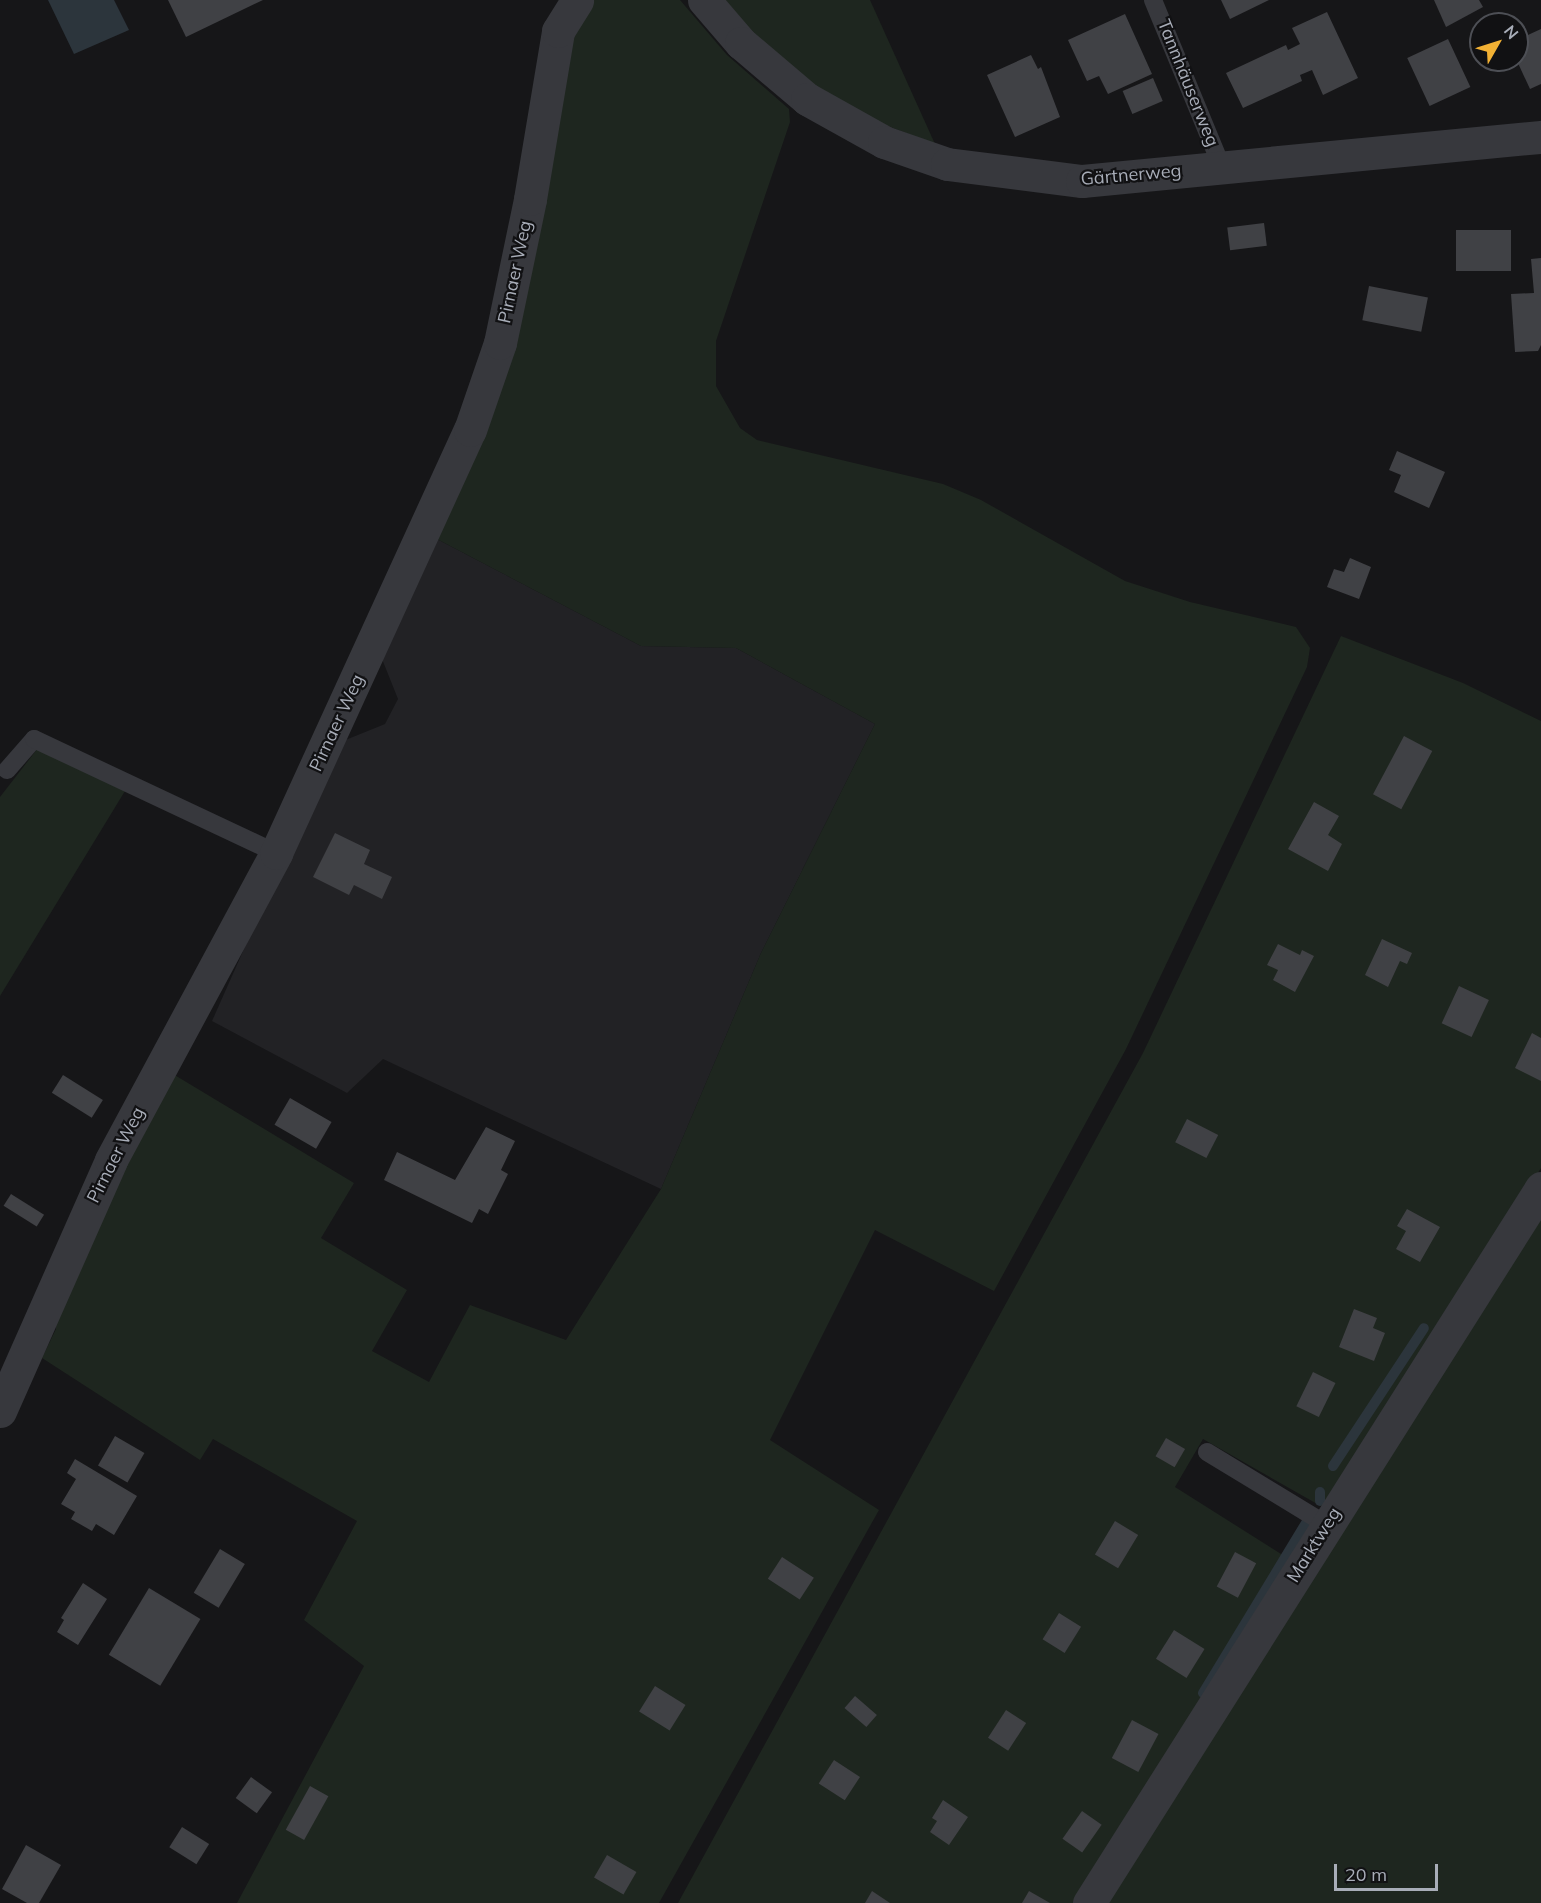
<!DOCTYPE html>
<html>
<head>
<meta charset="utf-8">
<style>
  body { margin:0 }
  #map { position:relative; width:1541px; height:1903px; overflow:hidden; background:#161618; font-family:Mulish,sans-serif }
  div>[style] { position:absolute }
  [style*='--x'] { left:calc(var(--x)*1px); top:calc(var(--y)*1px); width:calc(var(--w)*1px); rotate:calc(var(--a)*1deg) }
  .built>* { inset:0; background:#222225 }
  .green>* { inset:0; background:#1e261f }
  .water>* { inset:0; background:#2c353c }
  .stream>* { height:10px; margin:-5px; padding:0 5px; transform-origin:5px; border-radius:5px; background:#2c353c }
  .building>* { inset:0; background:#404145; transform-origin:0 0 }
  .service>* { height:18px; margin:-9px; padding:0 9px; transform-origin:9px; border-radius:9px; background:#37383d }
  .minor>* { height:33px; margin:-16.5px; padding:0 16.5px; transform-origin:16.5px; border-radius:16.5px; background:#37383d }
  span { translate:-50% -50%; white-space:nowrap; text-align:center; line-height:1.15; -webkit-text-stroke:4.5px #111113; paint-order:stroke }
  .street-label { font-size:18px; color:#a8adb8 }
  .north { position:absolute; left:1469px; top:12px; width:60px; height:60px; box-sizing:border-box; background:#111113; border:2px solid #4d4f55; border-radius:50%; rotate:51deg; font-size:16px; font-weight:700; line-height:24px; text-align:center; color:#a8adb8 }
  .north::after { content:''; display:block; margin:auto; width:21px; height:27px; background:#f2b134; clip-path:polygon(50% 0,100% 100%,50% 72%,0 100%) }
  .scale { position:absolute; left:1334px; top:1864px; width:104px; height:27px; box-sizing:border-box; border:3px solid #a8adb8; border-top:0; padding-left:8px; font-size:18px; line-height:21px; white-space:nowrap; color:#a8adb8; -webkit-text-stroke:4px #111113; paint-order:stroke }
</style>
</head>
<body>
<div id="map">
  <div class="built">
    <div style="clip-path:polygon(435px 538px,641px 646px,736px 648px,875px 724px,761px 953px,661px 1189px,383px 1059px,347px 1093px,212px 1021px,280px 868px,343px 741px,385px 724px,398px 699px,380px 654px)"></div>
  </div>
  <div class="green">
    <div style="clip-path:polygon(590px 0,680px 0,727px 55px,789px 109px,790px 122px,716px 341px,716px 386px,740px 428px,757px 440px,943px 484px,981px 500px,1125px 581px,1190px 602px,1296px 627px,1310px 648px,1307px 667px,1126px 1049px,994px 1291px,875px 1230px,770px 1440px,879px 1510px,659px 1903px,237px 1903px,364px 1666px,304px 1620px,357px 1521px,213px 1439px,200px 1460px,42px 1358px,56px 1329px,54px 1300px,168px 1071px,354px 1183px,321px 1238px,407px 1290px,372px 1351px,429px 1382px,470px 1305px,566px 1340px,661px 1189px,761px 953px,875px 724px,736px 648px,641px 646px,435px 538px,558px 68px)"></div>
    <div style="clip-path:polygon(722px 0,870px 0,935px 144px,885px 125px,824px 94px,746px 29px)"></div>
    <div style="clip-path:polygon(1341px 636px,1463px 683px,1541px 721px,1541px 1168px,1326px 1509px,1203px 1439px,1175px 1487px,1289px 1559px,1079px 1903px,678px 1903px,1143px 1053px)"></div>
    <div style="clip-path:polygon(38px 748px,125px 791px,0 996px,0 797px)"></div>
    <div style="clip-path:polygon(1541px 1201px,1541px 1903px,1100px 1903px)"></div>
  </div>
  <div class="water">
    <div style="clip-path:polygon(48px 0,114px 0,129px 30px,74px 54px)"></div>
  </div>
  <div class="stream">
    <div style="--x:1333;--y:1466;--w:165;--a:-56.6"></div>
    <div style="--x:1320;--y:1501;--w:9;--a:-90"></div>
    <div style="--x:1203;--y:1693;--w:199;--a:-58.8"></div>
  </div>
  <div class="building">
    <div style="clip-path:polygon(168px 0,263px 0,186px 37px)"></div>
    <div style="clip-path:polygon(1221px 0,1269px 0,1230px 19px)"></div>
    <div style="clip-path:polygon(1434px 0,1479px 0,1483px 7px,1446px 27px)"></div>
    <div style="clip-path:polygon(1327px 12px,1358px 78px,1323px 95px,1312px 70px,1300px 75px,1302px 81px,1243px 108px,1226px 73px,1286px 45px,1288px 50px,1300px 44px,1292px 28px)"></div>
    <div style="clip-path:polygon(1125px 14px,1152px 74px,1108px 94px,1099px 76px,1087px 81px,1068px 40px)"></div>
    <div style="clip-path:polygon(1541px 29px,1541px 84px,1530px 89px,1517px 61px,1517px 40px)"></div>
    <div style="left:1448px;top:39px;width:53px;height:45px;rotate:65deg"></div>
    <div style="clip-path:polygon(1031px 55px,1038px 69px,1041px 67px,1060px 117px,1015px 137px,987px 75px)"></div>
    <div style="left:1153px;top:78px;width:25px;height:33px;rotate:67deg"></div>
    <div style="left:1264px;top:223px;width:23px;height:37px;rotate:83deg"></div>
    <div style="left:1456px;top:230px;width:55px;height:41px"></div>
    <div style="clip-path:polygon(1541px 258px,1541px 345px,1538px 351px,1515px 352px,1511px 294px,1534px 293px,1531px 259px)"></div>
    <div style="left:1369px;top:286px;width:60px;height:35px;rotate:11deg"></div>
    <div style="clip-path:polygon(1397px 451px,1445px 472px,1429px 508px,1394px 492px,1401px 475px,1389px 470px)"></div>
    <div style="clip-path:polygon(1350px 558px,1371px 567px,1359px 599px,1327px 587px,1334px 569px,1344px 572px)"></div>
    <div style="left:1404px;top:736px;width:32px;height:66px;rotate:28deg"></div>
    <div style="clip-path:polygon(1314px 802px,1339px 816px,1328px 835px,1342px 844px,1328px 871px,1288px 849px)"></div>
    <div style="clip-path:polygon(335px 833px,370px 850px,364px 864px,392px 877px,382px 899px,354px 885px,349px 895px,313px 877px)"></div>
    <div style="clip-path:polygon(1382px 939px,1412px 953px,1407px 964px,1400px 961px,1388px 987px,1365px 975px)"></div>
    <div style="clip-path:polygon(1278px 944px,1300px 955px,1302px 950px,1314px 956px,1295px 992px,1273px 980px,1278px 970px,1267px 965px)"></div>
    <div style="left:1459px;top:986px;width:33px;height:41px;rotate:25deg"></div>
    <div style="clip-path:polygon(1532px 1033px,1541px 1038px,1541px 1081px,1515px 1068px)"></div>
    <div style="left:63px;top:1075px;width:47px;height:21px;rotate:32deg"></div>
    <div style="left:290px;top:1098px;width:48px;height:31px;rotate:30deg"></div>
    <div style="left:1187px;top:1119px;width:35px;height:26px;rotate:27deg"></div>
    <div style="clip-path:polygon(486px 1127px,515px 1141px,501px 1170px,508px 1174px,488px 1214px,479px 1209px,472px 1223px,384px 1180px,397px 1152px,455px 1180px)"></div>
    <div style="left:11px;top:1194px;width:39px;height:14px;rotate:32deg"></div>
    <div style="clip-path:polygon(1407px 1209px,1440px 1227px,1420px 1262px,1396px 1249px,1406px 1231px,1397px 1226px)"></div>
    <div style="clip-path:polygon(1354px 1309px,1377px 1318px,1373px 1328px,1385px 1333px,1374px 1361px,1339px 1347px)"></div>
    <div style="left:1313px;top:1372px;width:25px;height:38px;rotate:26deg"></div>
    <div style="left:115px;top:1436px;width:34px;height:34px;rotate:30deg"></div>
    <div style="left:1166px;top:1438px;width:22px;height:21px;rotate:30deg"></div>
    <div style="clip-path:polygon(75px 1459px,137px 1496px,114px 1535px,96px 1524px,92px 1531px,71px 1519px,75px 1512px,61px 1504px,76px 1479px,67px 1473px)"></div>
    <div style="left:1115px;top:1521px;width:27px;height:39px;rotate:31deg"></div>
    <div style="left:220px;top:1549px;width:29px;height:51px;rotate:31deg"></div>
    <div style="left:1235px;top:1552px;width:24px;height:39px;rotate:28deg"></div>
    <div style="left:782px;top:1557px;width:38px;height:26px;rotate:33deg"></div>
    <div style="clip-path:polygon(83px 1583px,107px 1599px,78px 1645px,57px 1632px,64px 1620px,61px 1618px)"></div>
    <div style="left:149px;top:1588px;width:60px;height:78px;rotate:31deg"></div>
    <div style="left:1059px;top:1613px;width:26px;height:31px;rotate:32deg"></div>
    <div style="left:1174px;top:1630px;width:36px;height:34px;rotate:32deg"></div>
    <div style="left:655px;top:1686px;width:36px;height:30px;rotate:32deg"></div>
    <div style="left:855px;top:1696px;width:29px;height:16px;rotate:41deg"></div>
    <div style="left:1006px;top:1710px;width:24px;height:33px;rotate:33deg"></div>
    <div style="left:1132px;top:1720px;width:30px;height:43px;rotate:28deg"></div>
    <div style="left:834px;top:1760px;width:31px;height:28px;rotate:33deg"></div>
    <div style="left:251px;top:1777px;width:26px;height:26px;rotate:36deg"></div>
    <div style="left:310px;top:1786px;width:21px;height:50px;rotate:29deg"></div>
    <div style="clip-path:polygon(943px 1800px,968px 1817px,949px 1845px,930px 1832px,937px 1821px,932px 1818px)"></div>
    <div style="left:1082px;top:1811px;width:24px;height:34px;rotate:35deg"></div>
    <div style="left:182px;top:1827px;width:32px;height:24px;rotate:32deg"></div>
    <div style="clip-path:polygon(26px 1845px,61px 1865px,39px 1903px,27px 1903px,2px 1889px)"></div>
    <div style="left:607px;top:1855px;width:34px;height:26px;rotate:30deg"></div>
    <div style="clip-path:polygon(872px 1891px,890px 1903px,865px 1903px)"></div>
    <div style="clip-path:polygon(1029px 1891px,1050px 1903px,1022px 1903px)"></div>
  </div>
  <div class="service">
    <div style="--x:1153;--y:0;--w:181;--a:67.6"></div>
    <div style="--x:7;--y:770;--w:41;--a:-48.9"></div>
    <div style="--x:34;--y:739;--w:268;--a:25.2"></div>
    <div style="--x:1207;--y:1452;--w:140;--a:31.3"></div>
  </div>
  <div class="minor">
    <div style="--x:704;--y:0;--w:57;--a:49.3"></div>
    <div style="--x:741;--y:43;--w:87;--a:40.3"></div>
    <div style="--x:807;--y:99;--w:88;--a:29.2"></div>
    <div style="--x:884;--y:142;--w:67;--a:19.2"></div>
    <div style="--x:947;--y:164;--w:136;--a:7.2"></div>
    <div style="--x:1082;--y:181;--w:461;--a:-5.5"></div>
    <div style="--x:0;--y:1411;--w:274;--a:-66.1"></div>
    <div style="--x:111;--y:1160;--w:349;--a:-61.7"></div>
    <div style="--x:276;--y:853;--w:465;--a:-65.4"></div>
    <div style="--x:470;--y:430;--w:92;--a:-71"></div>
    <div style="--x:500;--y:343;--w:147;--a:-78.2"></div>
    <div style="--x:530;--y:199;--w:170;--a:-80.5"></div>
    <div style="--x:558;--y:31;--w:36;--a:-58"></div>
    <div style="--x:1089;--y:1903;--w:846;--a:-57.7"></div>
  </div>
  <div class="street-label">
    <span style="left:1188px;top:83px;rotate:68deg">Tannhäuserweg</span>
    <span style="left:1131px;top:175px;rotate:-5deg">Gärtnerweg</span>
    <span style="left:515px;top:272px;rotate:-78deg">Pirnaer Weg</span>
    <span style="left:337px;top:723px;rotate:-65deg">Pirnaer Weg</span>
    <span style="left:116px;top:1155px;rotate:-63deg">Pirnaer Weg</span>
    <span style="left:1314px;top:1545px;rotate:-58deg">Marktweg</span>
  </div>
  <div class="north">N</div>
  <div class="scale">20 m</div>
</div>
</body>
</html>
